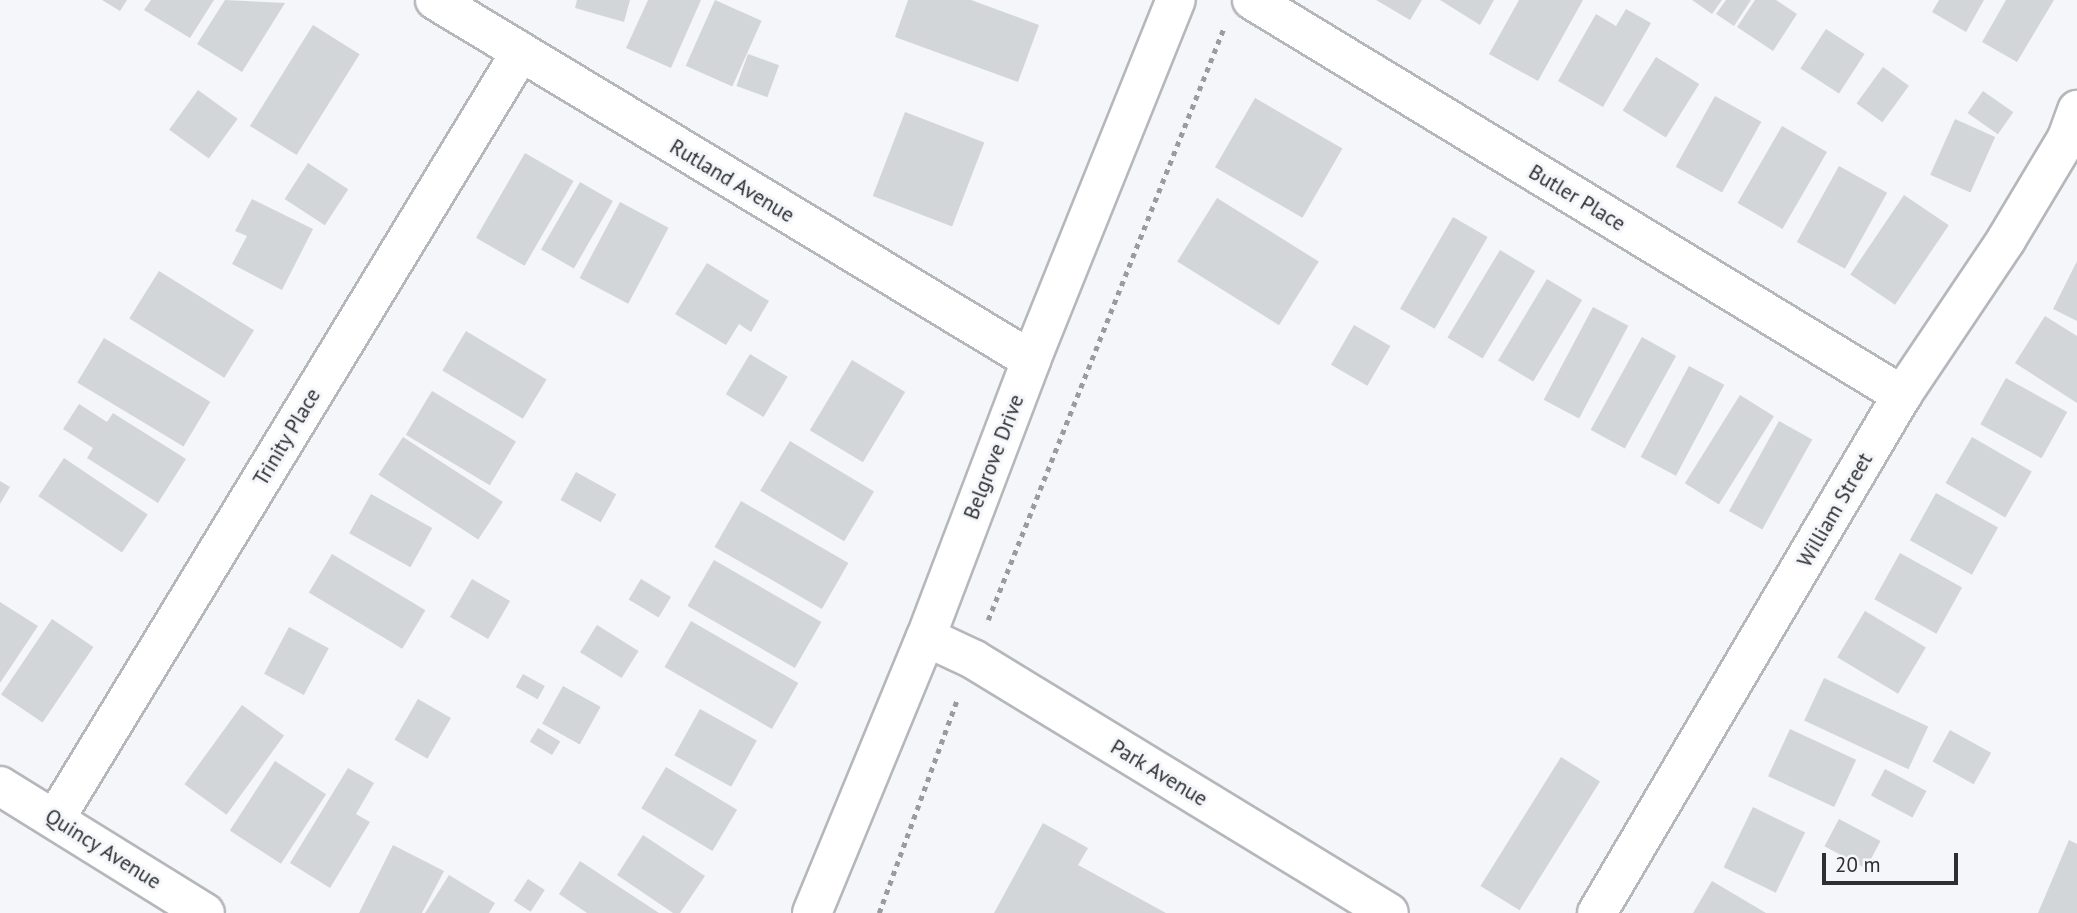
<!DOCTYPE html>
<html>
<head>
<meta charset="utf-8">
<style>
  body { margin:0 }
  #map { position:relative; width:2077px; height:913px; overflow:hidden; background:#f4f6fa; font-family:"PT Sans",sans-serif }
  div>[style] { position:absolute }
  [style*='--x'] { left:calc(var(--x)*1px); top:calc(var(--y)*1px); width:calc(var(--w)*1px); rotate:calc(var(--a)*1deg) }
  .building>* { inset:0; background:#d3d6d9; transform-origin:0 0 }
  .path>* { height:4.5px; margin-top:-2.25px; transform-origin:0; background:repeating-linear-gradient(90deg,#999b9e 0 5px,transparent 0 10px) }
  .roads { filter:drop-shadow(2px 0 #b5b7bb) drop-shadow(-2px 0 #b5b7bb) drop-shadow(0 2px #b5b7bb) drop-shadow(0 -2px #b5b7bb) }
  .minor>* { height:38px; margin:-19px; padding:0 19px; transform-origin:19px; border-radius:19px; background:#fff }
  .tertiary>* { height:38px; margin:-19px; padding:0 19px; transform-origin:19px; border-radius:19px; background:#fff }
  span { translate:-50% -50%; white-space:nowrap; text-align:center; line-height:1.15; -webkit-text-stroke:6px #f4f6fa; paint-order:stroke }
  .street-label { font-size:21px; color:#2e2f31 }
  .scale { position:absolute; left:1822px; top:853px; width:136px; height:32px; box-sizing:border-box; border:4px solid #2e2f31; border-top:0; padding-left:9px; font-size:21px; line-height:24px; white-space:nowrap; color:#2e2f31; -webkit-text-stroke:5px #f4f6fa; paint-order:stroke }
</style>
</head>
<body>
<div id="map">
  <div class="building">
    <div style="clip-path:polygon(102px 0,127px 0,120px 11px)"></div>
    <div style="clip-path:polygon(151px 0,214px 0,190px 38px,144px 10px)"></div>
    <div style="clip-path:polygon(225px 0,285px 3px,242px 72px,197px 44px)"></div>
    <div style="clip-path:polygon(577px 0,630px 0,624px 22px,575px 8px)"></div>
    <div style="clip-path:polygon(648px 0,701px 0,671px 68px,626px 48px)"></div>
    <div style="left:715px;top:0;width:51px;height:72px;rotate:24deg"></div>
    <div style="clip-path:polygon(908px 0,971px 0,1039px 25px,1018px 82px,895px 37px)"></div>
    <div style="clip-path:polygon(1376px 0,1422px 0,1410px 20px)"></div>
    <div style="clip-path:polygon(1440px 0,1494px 0,1480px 25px)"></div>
    <div style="clip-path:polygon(1519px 0,1583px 0,1538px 81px,1489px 54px)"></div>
    <div style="clip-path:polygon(1692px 0,1722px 0,1712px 14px)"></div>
    <div style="clip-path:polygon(1726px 0,1751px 0,1734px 26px,1716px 14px)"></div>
    <div style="clip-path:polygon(1755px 0,1776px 0,1797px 14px,1773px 51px,1737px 27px)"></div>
    <div style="clip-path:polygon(1939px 0,1984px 0,1966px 32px,1932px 12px)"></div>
    <div style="clip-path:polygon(2006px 0,2054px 0,2017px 62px,1982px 42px)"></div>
    <div style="clip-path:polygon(1626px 9px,1651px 23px,1603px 107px,1558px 81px,1596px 14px,1616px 26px)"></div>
    <div style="left:313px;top:25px;width:55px;height:119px;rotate:32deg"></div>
    <div style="left:1826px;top:29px;width:46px;height:47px;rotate:33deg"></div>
    <div style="left:748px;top:54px;width:33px;height:34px;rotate:20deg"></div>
    <div style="left:1656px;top:57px;width:51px;height:63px;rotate:32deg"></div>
    <div style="left:1883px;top:67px;width:32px;height:45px;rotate:36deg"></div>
    <div style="left:198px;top:90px;width:49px;height:49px;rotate:36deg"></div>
    <div style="left:1983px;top:91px;width:37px;height:27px;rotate:35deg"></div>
    <div style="left:1715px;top:96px;width:53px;height:81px;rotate:29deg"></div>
    <div style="left:1255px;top:98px;width:101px;height:80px;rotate:30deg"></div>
    <div style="left:905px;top:112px;width:85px;height:90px;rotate:21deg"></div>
    <div style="left:1955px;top:119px;width:44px;height:61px;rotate:24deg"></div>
    <div style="left:1782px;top:126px;width:52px;height:89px;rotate:30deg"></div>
    <div style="left:525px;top:153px;width:56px;height:98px;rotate:30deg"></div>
    <div style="left:308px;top:163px;width:48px;height:43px;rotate:33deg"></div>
    <div style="left:1839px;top:166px;width:55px;height:87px;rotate:29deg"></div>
    <div style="left:580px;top:182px;width:38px;height:78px;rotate:30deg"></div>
    <div style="left:1904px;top:195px;width:54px;height:96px;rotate:34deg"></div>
    <div style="left:1217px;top:198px;width:120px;height:75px;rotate:32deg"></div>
    <div style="clip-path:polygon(252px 199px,313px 229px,282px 290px,232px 264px,247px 236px,235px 231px)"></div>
    <div style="left:620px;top:202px;width:55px;height:86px;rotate:28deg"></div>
    <div style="left:1453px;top:217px;width:40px;height:106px;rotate:30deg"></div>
    <div style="left:1500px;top:250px;width:41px;height:102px;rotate:31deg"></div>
    <div style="clip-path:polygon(2077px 261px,2077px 321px,2053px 309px)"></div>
    <div style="clip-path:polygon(707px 263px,769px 301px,751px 332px,739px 324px,726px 345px,675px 314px)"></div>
    <div style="left:159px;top:271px;width:112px;height:56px;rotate:32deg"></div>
    <div style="left:1547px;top:279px;width:41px;height:95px;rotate:31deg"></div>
    <div style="left:1593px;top:307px;width:40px;height:105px;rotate:28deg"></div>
    <div style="clip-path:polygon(2045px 316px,2077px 336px,2077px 403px,2015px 363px)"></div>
    <div style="left:1354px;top:325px;width:42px;height:46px;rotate:30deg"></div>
    <div style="left:466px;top:331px;width:94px;height:46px;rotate:31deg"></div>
    <div style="left:1642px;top:337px;width:39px;height:106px;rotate:29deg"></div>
    <div style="left:104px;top:338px;width:124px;height:52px;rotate:31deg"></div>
    <div style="left:750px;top:354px;width:44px;height:47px;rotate:31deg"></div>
    <div style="left:852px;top:360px;width:62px;height:82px;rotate:31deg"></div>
    <div style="left:1689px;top:366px;width:40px;height:103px;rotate:28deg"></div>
    <div style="left:2006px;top:378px;width:70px;height:53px;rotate:29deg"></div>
    <div style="left:432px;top:391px;width:98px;height:51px;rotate:31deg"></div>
    <div style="left:1740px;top:395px;width:40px;height:104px;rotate:32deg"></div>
    <div style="clip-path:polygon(79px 404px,107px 422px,113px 413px,186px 459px,158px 503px,87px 458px,93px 448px,63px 429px)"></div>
    <div style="left:1779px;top:421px;width:38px;height:103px;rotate:29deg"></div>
    <div style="left:403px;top:437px;width:119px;height:45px;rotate:33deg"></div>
    <div style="left:1972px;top:437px;width:69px;height:53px;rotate:30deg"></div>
    <div style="left:790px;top:441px;width:98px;height:58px;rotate:31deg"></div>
    <div style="left:64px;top:458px;width:101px;height:46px;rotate:34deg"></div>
    <div style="left:576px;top:472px;width:46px;height:32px;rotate:29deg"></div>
    <div style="clip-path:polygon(0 481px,10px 487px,0 504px)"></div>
    <div style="left:1936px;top:493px;width:71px;height:54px;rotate:29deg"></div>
    <div style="left:371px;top:494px;width:70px;height:45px;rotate:29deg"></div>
    <div style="left:741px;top:501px;width:124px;height:53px;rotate:30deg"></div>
    <div style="left:1900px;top:553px;width:71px;height:53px;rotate:29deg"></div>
    <div style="left:332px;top:554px;width:109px;height:45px;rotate:31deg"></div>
    <div style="left:714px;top:560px;width:124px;height:53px;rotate:30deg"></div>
    <div style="left:472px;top:579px;width:44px;height:44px;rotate:30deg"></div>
    <div style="left:641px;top:579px;width:35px;height:24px;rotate:31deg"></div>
    <div style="clip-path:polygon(0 602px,38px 626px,0 683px)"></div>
    <div style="left:1865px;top:611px;width:71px;height:54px;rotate:31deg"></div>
    <div style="left:52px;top:619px;width:50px;height:91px;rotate:34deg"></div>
    <div style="left:691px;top:621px;width:124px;height:53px;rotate:30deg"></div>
    <div style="left:597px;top:625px;width:49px;height:32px;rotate:32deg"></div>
    <div style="left:289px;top:627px;width:45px;height:53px;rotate:28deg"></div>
    <div style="left:523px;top:674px;width:25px;height:15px;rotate:29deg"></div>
    <div style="left:1824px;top:678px;width:115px;height:47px;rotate:25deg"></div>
    <div style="left:563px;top:686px;width:43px;height:43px;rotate:29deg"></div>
    <div style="left:418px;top:699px;width:38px;height:47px;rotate:30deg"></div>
    <div style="left:242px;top:705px;width:52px;height:98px;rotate:36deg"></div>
    <div style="left:700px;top:709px;width:65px;height:53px;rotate:29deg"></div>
    <div style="left:538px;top:728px;width:26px;height:16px;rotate:31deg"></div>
    <div style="left:1790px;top:729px;width:73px;height:52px;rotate:25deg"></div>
    <div style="left:1950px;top:730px;width:47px;height:36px;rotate:29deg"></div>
    <div style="left:1561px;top:757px;width:46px;height:152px;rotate:32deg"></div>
    <div style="left:275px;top:761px;width:61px;height:83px;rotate:33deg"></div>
    <div style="left:666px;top:767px;width:83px;height:48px;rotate:31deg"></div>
    <div style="clip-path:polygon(348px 768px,374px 783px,356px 814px,370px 822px,330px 888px,290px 863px)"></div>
    <div style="left:1885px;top:769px;width:47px;height:30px;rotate:28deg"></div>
    <div style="left:1753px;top:807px;width:58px;height:67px;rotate:26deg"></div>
    <div style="left:1839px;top:819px;width:47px;height:31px;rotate:28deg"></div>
    <div style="clip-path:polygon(1043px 823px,1088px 848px,1078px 865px,1166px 913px,994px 913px)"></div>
    <div style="clip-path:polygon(643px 835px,705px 876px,680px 913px,673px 913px,617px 875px)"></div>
    <div style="clip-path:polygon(2069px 840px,2077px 844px,2077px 913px,2038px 913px)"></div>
    <div style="clip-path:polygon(393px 845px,444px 871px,422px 913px,359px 913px)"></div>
    <div style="clip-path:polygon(580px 861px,659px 913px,587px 913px,559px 894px)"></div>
    <div style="clip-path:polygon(449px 875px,495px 903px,489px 913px,425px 913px)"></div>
    <div style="left:528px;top:879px;width:20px;height:26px;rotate:33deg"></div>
    <div style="clip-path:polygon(1712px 881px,1766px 913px,1693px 913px)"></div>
  </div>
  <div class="path">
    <div style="--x:988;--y:620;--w:635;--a:-68.28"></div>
    <div style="--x:879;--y:913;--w:227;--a:-69.9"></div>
  </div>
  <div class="roads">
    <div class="minor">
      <div style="--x:435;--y:0;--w:696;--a:31.13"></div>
      <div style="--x:1252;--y:0;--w:761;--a:31.29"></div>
      <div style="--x:926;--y:637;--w:52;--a:25.1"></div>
      <div style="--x:973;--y:659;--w:487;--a:31.4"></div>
      <div style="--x:0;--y:786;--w:241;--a:31.8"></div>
      <div style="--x:55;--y:819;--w:894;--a:-58.73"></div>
      <div style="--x:1597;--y:913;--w:601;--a:-59.51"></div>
      <div style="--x:1902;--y:395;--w:187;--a:-56.1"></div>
      <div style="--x:2006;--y:240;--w:119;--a:-59.1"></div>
      <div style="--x:2067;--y:138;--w:30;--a:-70"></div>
    </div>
    <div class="tertiary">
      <div style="--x:812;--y:913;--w:299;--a:-67.6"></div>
      <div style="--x:926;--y:637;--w:296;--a:-69.2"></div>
      <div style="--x:1031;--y:360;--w:388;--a:-68.1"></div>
    </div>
  </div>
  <div class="street-label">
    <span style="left:732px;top:181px;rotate:31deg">Rutland Avenue</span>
    <span style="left:1577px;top:198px;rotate:31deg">Butler Place</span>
    <span style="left:287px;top:437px;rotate:-59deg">Trinity Place</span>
    <span style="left:994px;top:457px;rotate:-69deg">Belgrove Drive</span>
    <span style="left:1835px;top:510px;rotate:-60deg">William Street</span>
    <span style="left:1159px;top:773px;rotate:31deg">Park Avenue</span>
    <span style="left:103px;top:849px;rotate:32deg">Quincy Avenue</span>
  </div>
  <div class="scale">20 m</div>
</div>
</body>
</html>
